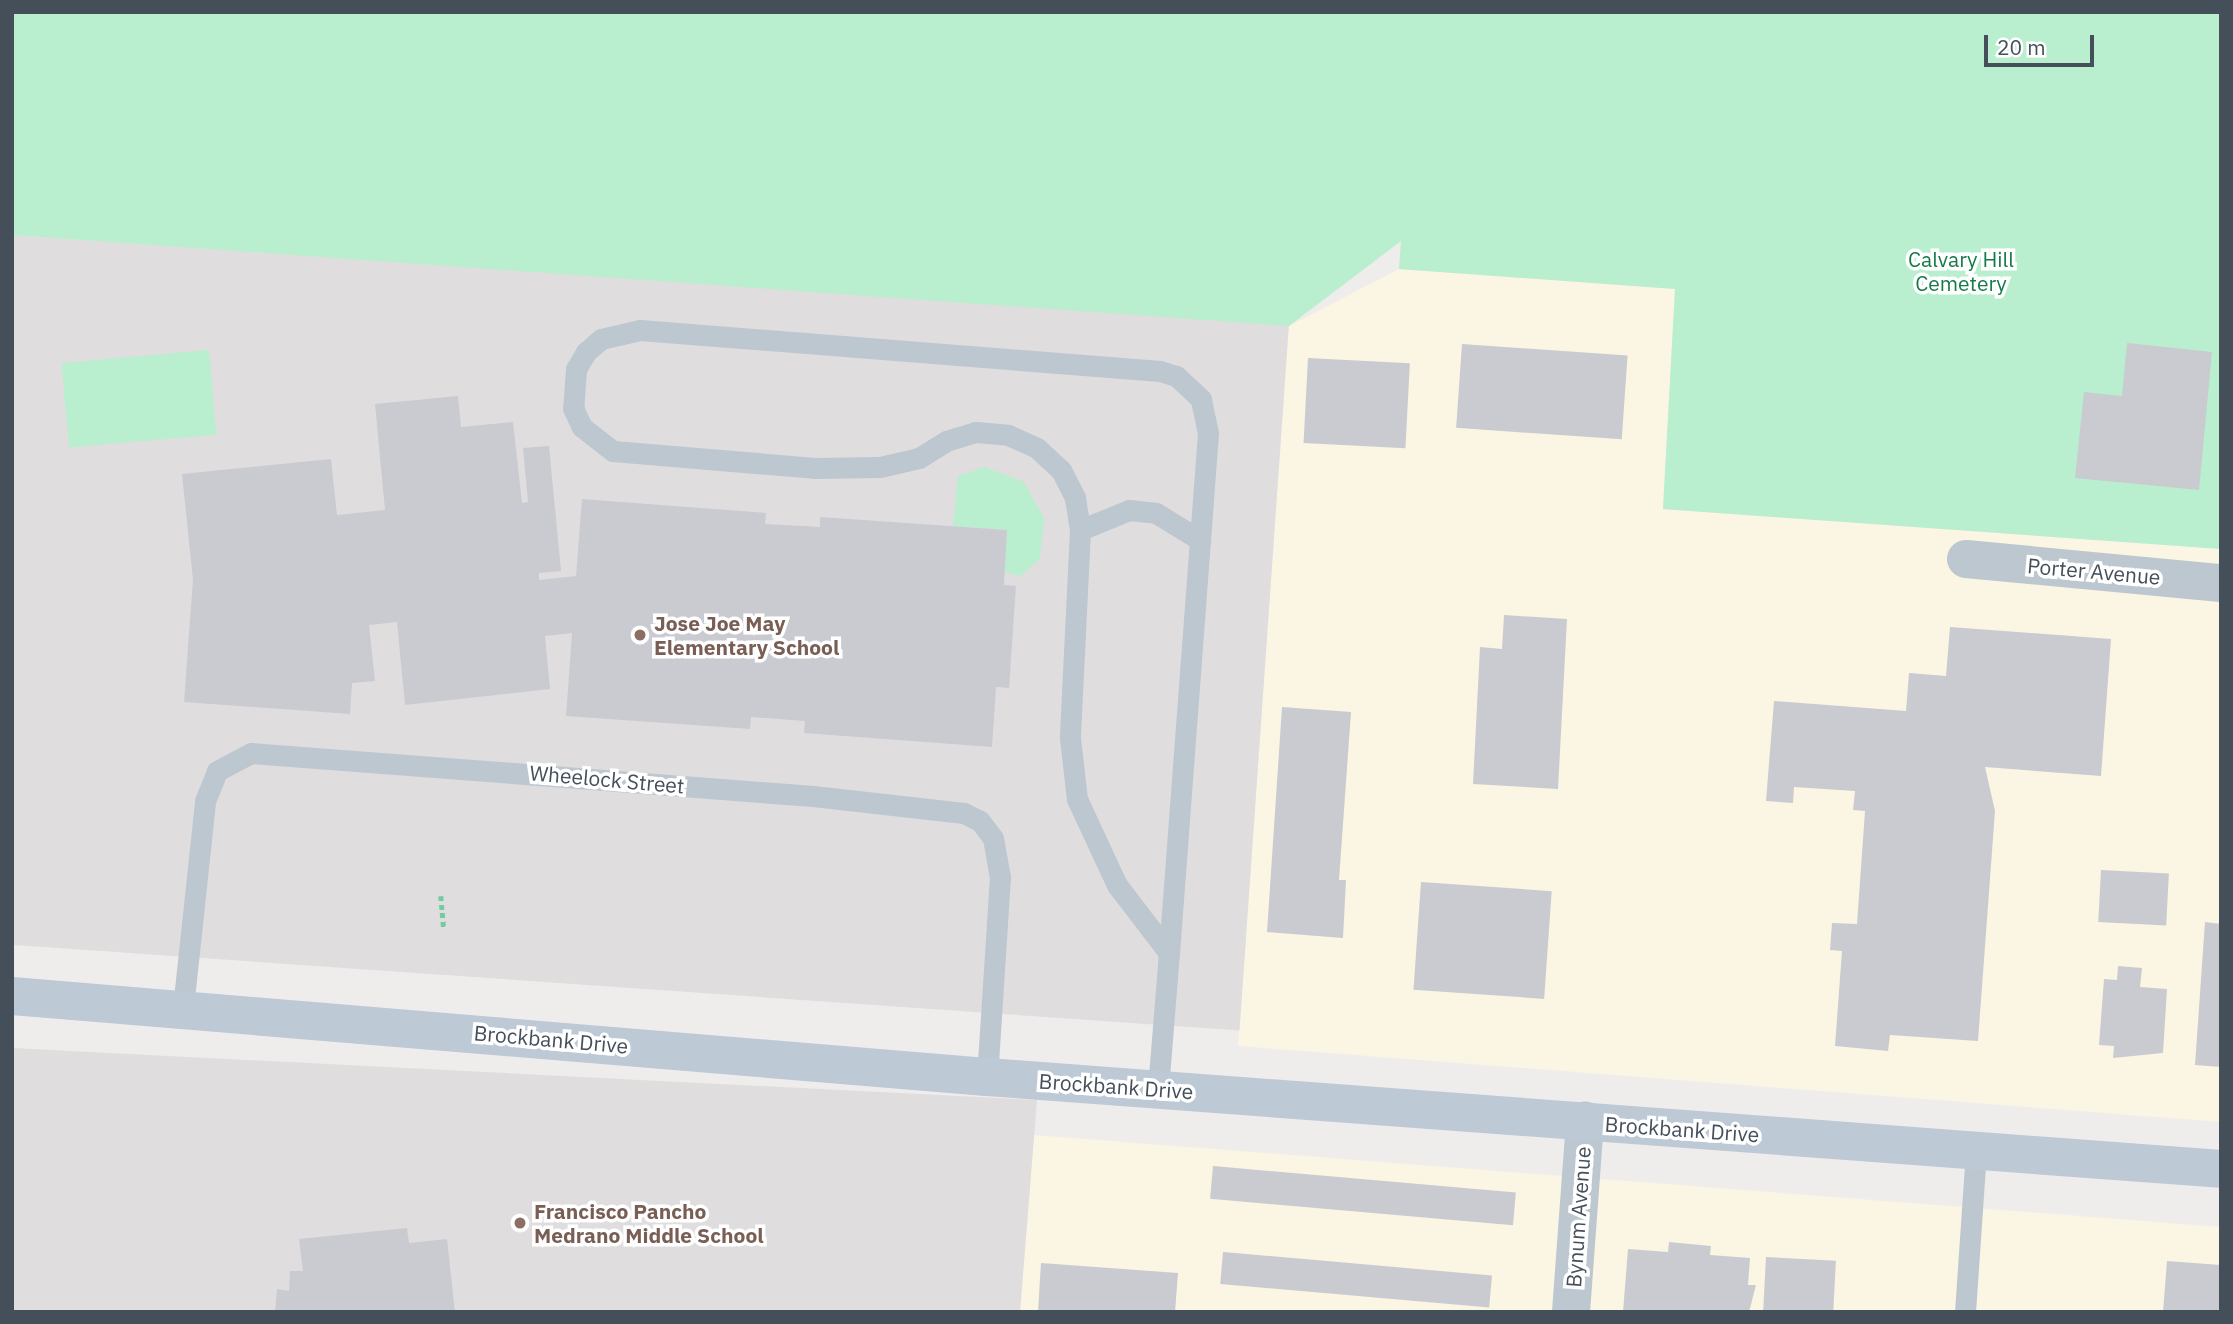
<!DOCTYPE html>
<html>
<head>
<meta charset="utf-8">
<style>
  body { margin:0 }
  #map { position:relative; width:2233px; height:1324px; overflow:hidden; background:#efecec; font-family:"IBM Plex Sans",sans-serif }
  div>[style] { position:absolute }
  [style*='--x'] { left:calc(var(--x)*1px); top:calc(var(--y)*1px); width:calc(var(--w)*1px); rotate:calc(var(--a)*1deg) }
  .commercial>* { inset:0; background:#fbf5e4 }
  .education>* { inset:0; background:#e0ddde; transform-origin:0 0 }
  .green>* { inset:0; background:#b9eece; transform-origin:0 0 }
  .building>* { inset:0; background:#c9cbd1; transform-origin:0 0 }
  .path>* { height:4.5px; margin-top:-2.25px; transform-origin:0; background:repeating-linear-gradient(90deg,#71cca0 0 5px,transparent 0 8.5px) }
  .lane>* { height:21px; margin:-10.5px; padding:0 10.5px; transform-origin:10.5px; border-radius:10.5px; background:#bcc7cf }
  .street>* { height:38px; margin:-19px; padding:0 19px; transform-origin:19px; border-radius:19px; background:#bcc7cf }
  .secondary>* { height:38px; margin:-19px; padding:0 19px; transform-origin:19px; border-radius:19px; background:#bec9d6 }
  .dots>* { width:19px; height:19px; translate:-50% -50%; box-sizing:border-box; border:4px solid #fff; border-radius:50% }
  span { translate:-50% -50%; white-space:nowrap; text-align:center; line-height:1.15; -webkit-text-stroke:7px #fff; paint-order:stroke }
  .park-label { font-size:21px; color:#167a49 }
  .street-label { font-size:21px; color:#444f5a }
  .education-label { font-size:21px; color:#785e54; font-weight:700 }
  .left { translate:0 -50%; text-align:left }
  .frame { position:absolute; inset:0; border:14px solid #444f5a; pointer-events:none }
  .scale { position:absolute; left:1984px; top:35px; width:110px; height:32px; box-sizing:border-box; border:4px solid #444f5a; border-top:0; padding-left:9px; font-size:21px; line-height:24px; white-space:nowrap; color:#444f5a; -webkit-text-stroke:5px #fff; paint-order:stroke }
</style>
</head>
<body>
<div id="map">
  <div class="commercial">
    <div style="clip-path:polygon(1399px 269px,1675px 289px,1663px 509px,2221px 549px,2221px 1122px,1238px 1046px,1289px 326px)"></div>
    <div style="clip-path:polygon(1034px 1135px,2221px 1227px,2221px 1312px,1020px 1312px)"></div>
  </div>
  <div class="education">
    <div style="left:12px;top:235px;width:1280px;height:708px;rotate:4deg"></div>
    <div style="clip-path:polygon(12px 1048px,1037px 1100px,1020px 1312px,12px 1312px)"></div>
  </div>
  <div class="green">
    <div style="clip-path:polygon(12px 12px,2221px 12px,2221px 549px,1663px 509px,1675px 289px,1399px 269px,1401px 241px,1289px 326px,12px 235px)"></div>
    <div style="left:209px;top:350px;width:85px;height:148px;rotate:85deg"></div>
    <div style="clip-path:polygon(985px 467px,1024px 482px,1044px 518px,1040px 559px,1020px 576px,1005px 572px,1007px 530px,953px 526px,958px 476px)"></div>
  </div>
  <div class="building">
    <div style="clip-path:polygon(2127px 343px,2212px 352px,2199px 490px,2075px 478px,2084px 392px,2122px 396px)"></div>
    <div style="left:1462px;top:344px;width:166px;height:84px;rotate:4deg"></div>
    <div style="left:1308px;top:358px;width:102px;height:85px;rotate:3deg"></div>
    <div style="clip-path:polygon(458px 396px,461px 427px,513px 422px,522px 503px,528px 502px,523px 448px,549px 446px,561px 571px,539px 573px,539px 580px,576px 576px,582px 499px,766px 513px,765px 524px,820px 527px,820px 517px,1007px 530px,1004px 585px,1016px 586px,1009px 688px,996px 687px,992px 747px,804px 733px,805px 721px,751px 717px,750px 729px,566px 716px,572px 633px,545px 636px,550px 689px,405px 705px,397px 622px,369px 625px,375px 681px,352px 683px,350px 714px,184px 702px,193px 580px,182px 474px,331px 459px,337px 515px,385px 510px,375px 404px)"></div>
    <div style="clip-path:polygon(1504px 615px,1567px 619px,1558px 789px,1473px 784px,1480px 647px,1502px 649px)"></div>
    <div style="clip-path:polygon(1950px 627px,2111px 639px,2101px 776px,1985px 767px,1995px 811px,1978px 1041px,1890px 1035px,1888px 1051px,1835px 1046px,1842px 951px,1830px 950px,1832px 923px,1857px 924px,1865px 811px,1853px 810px,1855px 791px,1794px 787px,1793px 803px,1766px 801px,1774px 701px,1906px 711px,1909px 673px,1946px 676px)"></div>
    <div style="clip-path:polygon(1282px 707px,1351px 712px,1339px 880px,1346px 880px,1343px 938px,1267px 932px)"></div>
    <div style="left:2101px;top:870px;width:68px;height:52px;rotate:3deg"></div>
    <div style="left:1421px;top:882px;width:131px;height:108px;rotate:4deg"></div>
    <div style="clip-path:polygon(2205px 922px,2221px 924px,2221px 1067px,2195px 1065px)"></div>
    <div style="clip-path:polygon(2118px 966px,2142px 968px,2140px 987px,2167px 989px,2163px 1053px,2113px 1058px,2114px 1046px,2099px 1045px,2104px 979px,2117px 980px)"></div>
    <div style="left:1213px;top:1166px;width:304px;height:33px;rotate:5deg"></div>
    <div style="clip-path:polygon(407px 1228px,409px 1243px,447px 1239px,455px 1312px,275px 1312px,277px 1289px,289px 1291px,290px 1271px,303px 1271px,299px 1239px)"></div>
    <div style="clip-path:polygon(1669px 1242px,1711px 1246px,1710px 1255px,1750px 1258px,1748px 1285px,1756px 1285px,1749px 1312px,1623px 1312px,1628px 1249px,1668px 1252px)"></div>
    <div style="left:1223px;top:1252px;width:270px;height:32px;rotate:5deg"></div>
    <div style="left:1766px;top:1257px;width:70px;height:55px;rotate:3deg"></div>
    <div style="clip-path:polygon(2167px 1261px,2221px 1265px,2221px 1312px,2163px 1312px)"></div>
    <div style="clip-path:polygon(1041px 1263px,1178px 1273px,1175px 1312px,1038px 1312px)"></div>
  </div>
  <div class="path">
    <div style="--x:441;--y:896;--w:32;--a:85"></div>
  </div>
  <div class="lane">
    <div style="--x:1080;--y:530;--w:53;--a:-22.2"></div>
    <div style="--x:1129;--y:510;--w:27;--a:6"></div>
    <div style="--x:1156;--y:513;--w:52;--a:31.5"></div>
    <div style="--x:183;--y:1008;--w:208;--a:-83.9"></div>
    <div style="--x:205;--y:801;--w:32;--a:-68"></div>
    <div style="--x:217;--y:771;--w:38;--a:-28"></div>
    <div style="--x:251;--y:753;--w:564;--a:4.38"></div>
    <div style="--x:813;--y:796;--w:152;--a:6.4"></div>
    <div style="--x:964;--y:813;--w:18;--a:27"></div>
    <div style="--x:980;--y:821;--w:21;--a:53"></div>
    <div style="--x:993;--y:838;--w:40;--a:80"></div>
    <div style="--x:1000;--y:877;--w:200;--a:93.7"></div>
    <div style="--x:1158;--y:1089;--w:136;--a:-85.4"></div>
    <div style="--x:1169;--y:953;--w:521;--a:-85.71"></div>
    <div style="--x:1208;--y:433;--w:35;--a:-102"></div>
    <div style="--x:1201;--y:399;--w:34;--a:-137"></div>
    <div style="--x:1176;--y:376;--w:17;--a:-163"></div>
    <div style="--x:1160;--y:371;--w:522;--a:-175.49"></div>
    <div style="--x:640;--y:330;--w:40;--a:167"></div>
    <div style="--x:601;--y:339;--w:20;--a:139"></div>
    <div style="--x:586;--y:352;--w:20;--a:120"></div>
    <div style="--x:576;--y:369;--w:39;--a:94"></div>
    <div style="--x:573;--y:408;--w:21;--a:65"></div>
    <div style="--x:582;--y:427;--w:39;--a:38"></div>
    <div style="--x:613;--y:451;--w:202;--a:4.8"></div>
    <div style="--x:814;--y:468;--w:66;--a:-0.9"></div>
    <div style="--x:880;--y:467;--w:40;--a:-13"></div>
    <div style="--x:919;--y:458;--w:32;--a:-32"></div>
    <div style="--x:946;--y:441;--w:31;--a:-17"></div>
    <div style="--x:976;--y:432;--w:32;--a:5"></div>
    <div style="--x:1008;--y:435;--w:32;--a:24"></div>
    <div style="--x:1037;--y:448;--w:33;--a:43"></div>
    <div style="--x:1061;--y:470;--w:31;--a:63"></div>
    <div style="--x:1075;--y:498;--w:32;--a:81"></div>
    <div style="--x:1080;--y:530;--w:208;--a:92.8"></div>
    <div style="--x:1070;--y:738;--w:61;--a:83.5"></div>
    <div style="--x:1077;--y:799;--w:95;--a:65.1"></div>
    <div style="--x:1117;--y:885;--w:86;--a:52.6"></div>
    <div style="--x:1965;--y:1312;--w:161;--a:-86.1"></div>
  </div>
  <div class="street">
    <div style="--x:1966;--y:559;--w:256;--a:5.4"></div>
    <div style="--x:1571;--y:1312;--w:192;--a:-85.8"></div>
  </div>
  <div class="secondary">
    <div style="--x:12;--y:996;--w:978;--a:4.75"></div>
    <div style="--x:987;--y:1077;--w:1237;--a:4.26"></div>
  </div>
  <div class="dots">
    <div style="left:640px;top:635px;background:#8d6e63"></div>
    <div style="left:520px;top:1223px;background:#8d6e63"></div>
  </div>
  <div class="park-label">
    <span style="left:1961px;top:271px">Calvary Hill<br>Cemetery</span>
  </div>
  <div class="street-label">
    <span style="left:2094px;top:571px;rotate:5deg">Porter Avenue</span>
    <span style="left:607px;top:779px;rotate:5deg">Wheelock Street</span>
    <span style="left:551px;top:1039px;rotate:5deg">Brockbank Drive</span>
    <span style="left:1116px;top:1086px;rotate:4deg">Brockbank Drive</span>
    <span style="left:1682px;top:1129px;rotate:4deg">Brockbank Drive</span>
    <span style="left:1578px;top:1217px;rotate:-86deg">Bynum Avenue</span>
  </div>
  <div class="education-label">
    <span class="left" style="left:654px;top:635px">Jose Joe May<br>Elementary School</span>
    <span class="left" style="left:534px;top:1223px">Francisco Pancho<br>Medrano Middle School</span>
  </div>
  <div class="frame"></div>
  <div class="scale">20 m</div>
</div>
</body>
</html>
